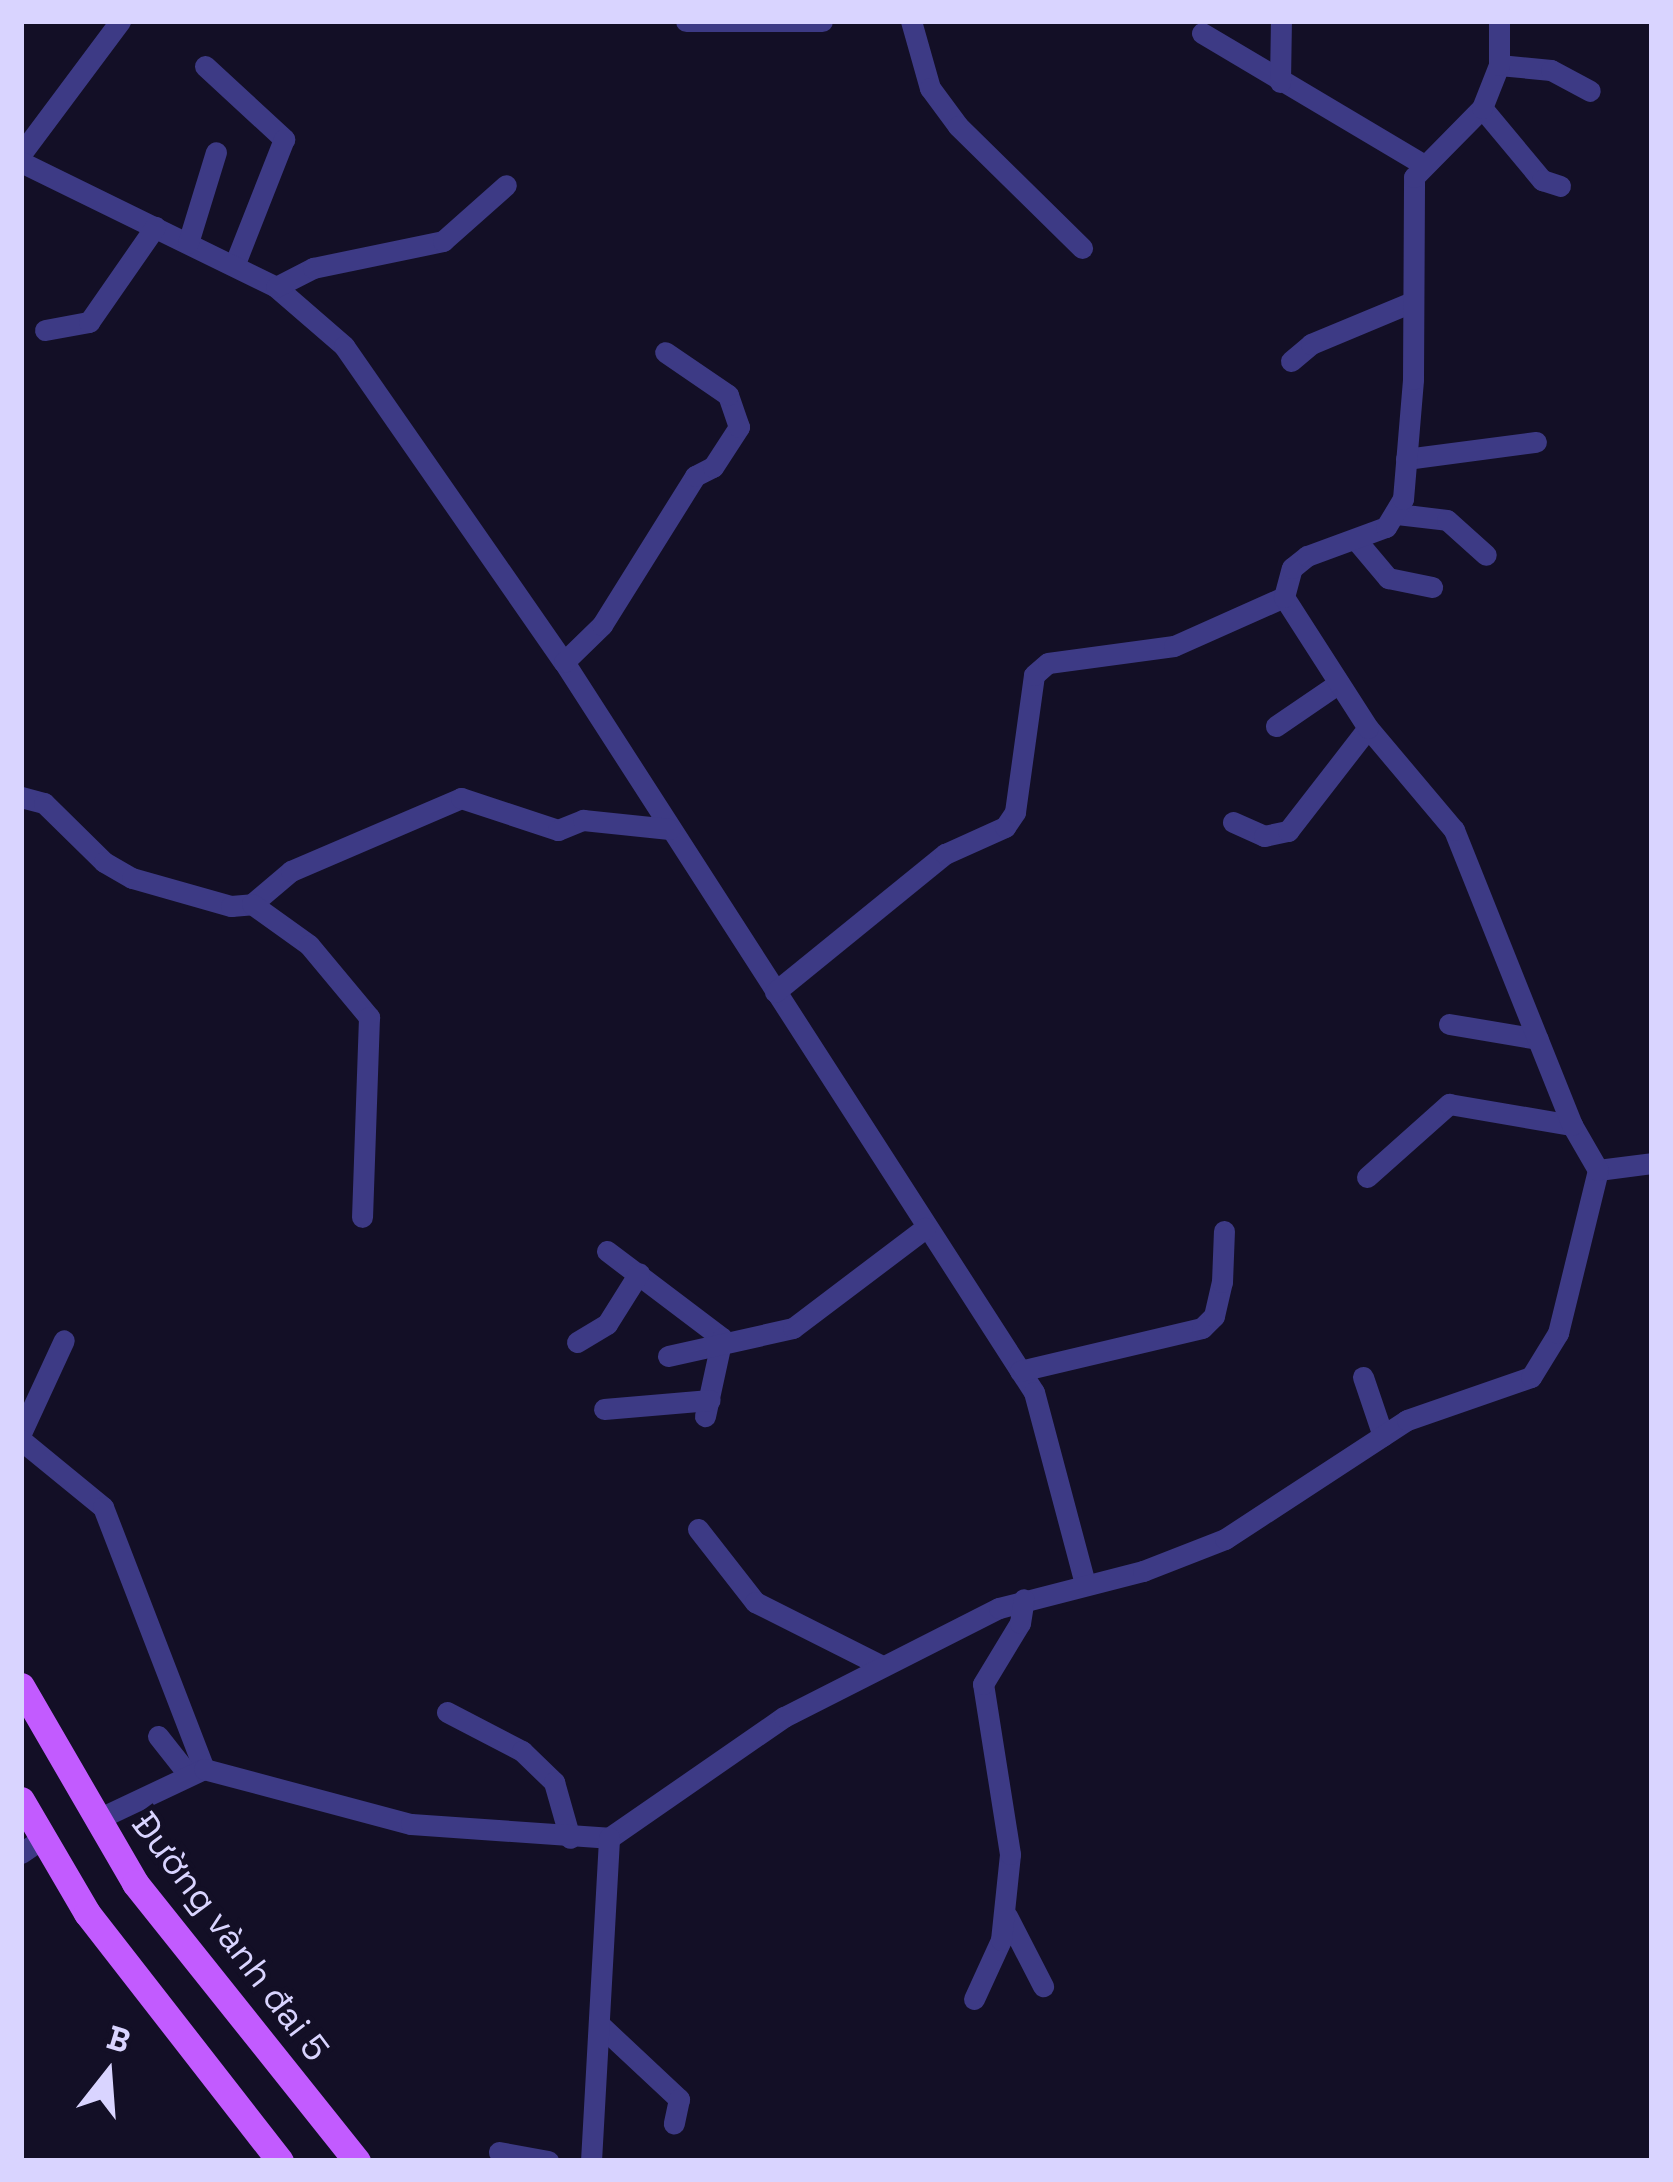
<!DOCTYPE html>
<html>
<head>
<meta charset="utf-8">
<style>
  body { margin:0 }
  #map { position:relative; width:1673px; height:2182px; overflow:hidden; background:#130f26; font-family:"Space Grotesk",sans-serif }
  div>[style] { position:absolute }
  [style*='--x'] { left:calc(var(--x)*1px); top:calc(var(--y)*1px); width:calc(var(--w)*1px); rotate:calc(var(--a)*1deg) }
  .minor>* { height:21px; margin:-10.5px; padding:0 10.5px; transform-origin:10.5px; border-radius:10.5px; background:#3d3a85 }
  .major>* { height:27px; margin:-13.5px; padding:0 13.5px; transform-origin:13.5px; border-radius:13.5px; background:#c25bff }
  span { translate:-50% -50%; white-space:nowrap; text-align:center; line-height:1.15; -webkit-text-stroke:10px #130f26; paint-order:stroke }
  .street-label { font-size:36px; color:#d9d4ff }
  .frame { position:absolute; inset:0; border:24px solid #d9d4ff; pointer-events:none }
  .north { position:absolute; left:48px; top:2014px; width:120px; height:120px; -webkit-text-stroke:9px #130f26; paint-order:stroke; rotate:17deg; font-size:33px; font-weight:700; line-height:48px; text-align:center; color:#d9d4ff }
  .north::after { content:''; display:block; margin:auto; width:42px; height:54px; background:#d9d4ff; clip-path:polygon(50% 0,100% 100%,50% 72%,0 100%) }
</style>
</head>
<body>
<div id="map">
  <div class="minor">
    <div style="--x:686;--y:21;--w:136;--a:0"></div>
    <div style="--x:911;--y:21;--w:70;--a:74.2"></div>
    <div style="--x:930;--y:88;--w:47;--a:53.6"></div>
    <div style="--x:958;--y:126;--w:174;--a:44.5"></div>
    <div style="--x:1202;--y:33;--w:257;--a:30.7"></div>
    <div style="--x:1499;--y:65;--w:52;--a:5.5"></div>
    <div style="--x:1551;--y:70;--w:44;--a:28.3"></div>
    <div style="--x:205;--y:66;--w:108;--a:42.7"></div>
    <div style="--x:284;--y:139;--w:136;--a:111.5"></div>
    <div style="--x:1280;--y:82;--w:61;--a:-89.1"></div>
    <div style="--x:1482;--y:108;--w:94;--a:50.2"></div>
    <div style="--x:1542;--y:180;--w:19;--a:18"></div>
    <div style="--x:21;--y:154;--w:166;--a:-53.3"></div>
    <div style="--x:21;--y:162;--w:284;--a:26.1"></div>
    <div style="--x:276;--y:287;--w:90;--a:40.9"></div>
    <div style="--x:344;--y:346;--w:385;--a:55.2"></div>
    <div style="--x:564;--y:662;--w:868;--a:57.23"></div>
    <div style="--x:1034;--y:1392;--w:199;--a:75.1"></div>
    <div style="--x:188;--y:243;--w:95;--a:-72.9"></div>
    <div style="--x:276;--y:287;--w:42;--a:-27.2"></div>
    <div style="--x:313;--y:268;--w:133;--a:-11.7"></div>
    <div style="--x:443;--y:241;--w:84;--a:-41.6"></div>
    <div style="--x:45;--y:330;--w:45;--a:-10.3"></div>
    <div style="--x:89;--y:322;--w:116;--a:-55.2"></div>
    <div style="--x:1291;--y:361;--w:26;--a:-40"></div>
    <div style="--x:1311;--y:344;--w:109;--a:-22.6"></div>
    <div style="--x:1406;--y:459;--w:131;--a:-7.5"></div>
    <div style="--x:1397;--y:514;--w:50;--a:6.8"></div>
    <div style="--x:1447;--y:520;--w:52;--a:41.9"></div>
    <div style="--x:1356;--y:540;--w:50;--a:49.9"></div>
    <div style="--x:1388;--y:578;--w:45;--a:11.6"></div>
    <div style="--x:564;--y:662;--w:53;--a:-44.2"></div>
    <div style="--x:602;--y:625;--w:176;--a:-58"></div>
    <div style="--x:695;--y:476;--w:20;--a:-27"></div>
    <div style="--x:713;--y:467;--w:48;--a:-57"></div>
    <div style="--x:739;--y:427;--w:34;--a:-109"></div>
    <div style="--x:728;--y:395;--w:76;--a:-145.7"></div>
    <div style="--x:1276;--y:726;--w:76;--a:-34.3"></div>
    <div style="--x:21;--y:797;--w:24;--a:15"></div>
    <div style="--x:44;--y:803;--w:84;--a:44.5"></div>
    <div style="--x:104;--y:862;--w:32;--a:30"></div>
    <div style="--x:132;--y:878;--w:103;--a:15.8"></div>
    <div style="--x:231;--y:906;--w:21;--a:-5"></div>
    <div style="--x:252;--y:904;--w:51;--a:-40.2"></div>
    <div style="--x:291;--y:871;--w:185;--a:-23.2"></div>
    <div style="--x:461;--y:798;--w:102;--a:18.3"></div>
    <div style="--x:558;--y:830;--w:27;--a:-22"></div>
    <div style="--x:583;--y:820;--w:87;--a:5.9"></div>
    <div style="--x:1233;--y:822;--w:34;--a:24"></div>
    <div style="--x:1264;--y:836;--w:25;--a:-12"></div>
    <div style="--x:1288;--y:831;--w:130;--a:-52.2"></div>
    <div style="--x:252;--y:904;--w:70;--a:35.7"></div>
    <div style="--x:309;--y:945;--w:94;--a:50.2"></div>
    <div style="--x:369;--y:1017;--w:200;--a:92"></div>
    <div style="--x:775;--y:992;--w:219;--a:-39.1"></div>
    <div style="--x:945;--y:854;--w:66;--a:-24.2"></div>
    <div style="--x:1005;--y:827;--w:18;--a:-56"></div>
    <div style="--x:1015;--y:812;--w:138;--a:-82.1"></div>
    <div style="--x:1034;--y:675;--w:18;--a:-41"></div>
    <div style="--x:1048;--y:663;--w:127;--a:-7.7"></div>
    <div style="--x:1174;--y:646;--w:120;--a:-24"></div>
    <div style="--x:1449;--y:1024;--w:90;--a:9.6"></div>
    <div style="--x:1598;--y:1170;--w:54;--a:-7.4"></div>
    <div style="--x:1367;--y:1177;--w:110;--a:-41.7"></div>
    <div style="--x:1449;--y:1104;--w:125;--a:9.7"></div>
    <div style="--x:607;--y:1251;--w:144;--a:37.1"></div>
    <div style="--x:722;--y:1338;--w:80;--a:102.3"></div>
    <div style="--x:577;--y:1342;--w:35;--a:-31"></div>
    <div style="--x:607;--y:1324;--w:60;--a:-57.9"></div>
    <div style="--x:668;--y:1356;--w:128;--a:-12.6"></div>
    <div style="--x:793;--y:1328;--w:166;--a:-37.1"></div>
    <div style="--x:1020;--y:1371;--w:187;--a:-13.3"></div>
    <div style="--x:1202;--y:1328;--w:17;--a:-45"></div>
    <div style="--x:1214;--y:1316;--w:35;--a:-77"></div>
    <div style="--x:1222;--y:1282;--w:51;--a:-87.8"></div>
    <div style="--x:1363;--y:1377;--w:62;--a:71.3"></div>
    <div style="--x:604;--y:1409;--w:106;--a:-4.9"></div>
    <div style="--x:21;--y:1433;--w:102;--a:-65.2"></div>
    <div style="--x:21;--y:1440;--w:106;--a:39.3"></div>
    <div style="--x:103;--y:1507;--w:281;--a:68.9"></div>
    <div style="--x:698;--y:1529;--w:93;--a:52"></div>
    <div style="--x:755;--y:1602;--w:142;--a:26.7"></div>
    <div style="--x:447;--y:1712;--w:85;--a:27.5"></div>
    <div style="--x:522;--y:1751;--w:45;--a:44.1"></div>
    <div style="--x:554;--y:1782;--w:58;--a:74.1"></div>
    <div style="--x:158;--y:1736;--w:48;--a:51.7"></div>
    <div style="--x:98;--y:1819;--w:117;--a:-25.3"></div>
    <div style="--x:204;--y:1769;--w:214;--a:14.9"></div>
    <div style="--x:411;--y:1824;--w:198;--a:4"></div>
    <div style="--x:609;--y:1838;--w:213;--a:-34.7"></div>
    <div style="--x:784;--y:1717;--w:241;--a:-26.9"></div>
    <div style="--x:999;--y:1608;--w:149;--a:-14.4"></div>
    <div style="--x:1143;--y:1571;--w:88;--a:-21.3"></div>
    <div style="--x:1225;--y:1539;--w:217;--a:-33.2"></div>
    <div style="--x:1407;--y:1420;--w:131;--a:-19.1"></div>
    <div style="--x:1531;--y:1377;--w:52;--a:-58.5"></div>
    <div style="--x:1558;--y:1333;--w:168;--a:-76.2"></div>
    <div style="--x:1598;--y:1170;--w:52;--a:-120"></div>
    <div style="--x:1572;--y:1125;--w:318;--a:-111.8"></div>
    <div style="--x:1454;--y:830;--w:133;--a:-130.1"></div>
    <div style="--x:1368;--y:728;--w:156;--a:-122.7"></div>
    <div style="--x:1284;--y:597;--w:30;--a:-75"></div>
    <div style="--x:1292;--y:568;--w:19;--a:-39"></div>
    <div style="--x:1307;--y:556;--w:84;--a:-20.2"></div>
    <div style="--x:1386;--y:527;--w:33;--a:-59"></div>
    <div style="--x:1403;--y:499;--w:120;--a:-85.2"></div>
    <div style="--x:1413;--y:379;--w:202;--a:-89.7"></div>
    <div style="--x:1414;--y:177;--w:97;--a:-45.4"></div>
    <div style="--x:1482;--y:108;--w:46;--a:-68.4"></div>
    <div style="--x:1499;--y:65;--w:44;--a:-90"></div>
    <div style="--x:21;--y:1853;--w:27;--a:-34"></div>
    <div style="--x:1007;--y:1916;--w:79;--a:62.8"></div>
    <div style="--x:974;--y:1999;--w:65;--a:-65.4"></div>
    <div style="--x:1001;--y:1940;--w:86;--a:-84"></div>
    <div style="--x:1010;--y:1854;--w:172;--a:-99"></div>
    <div style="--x:983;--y:1684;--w:71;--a:-58.8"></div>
    <div style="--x:1020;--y:1623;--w:24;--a:-81"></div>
    <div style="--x:601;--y:2026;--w:107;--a:43.1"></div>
    <div style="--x:679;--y:2099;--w:25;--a:102"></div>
    <div style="--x:499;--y:2152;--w:50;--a:10.4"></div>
    <div style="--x:591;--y:2161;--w:324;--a:-86.8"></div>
  </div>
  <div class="major">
    <div style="--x:21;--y:1686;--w:228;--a:59.9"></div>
    <div style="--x:135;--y:1883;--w:356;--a:51.4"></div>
    <div style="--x:21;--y:1800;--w:131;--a:59.7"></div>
    <div style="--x:87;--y:1913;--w:314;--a:52.1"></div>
  </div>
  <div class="street-label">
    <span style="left:230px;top:1937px;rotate:53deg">Đường vành đai 5</span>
  </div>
  <div class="frame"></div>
  <div class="north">B</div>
</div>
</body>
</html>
